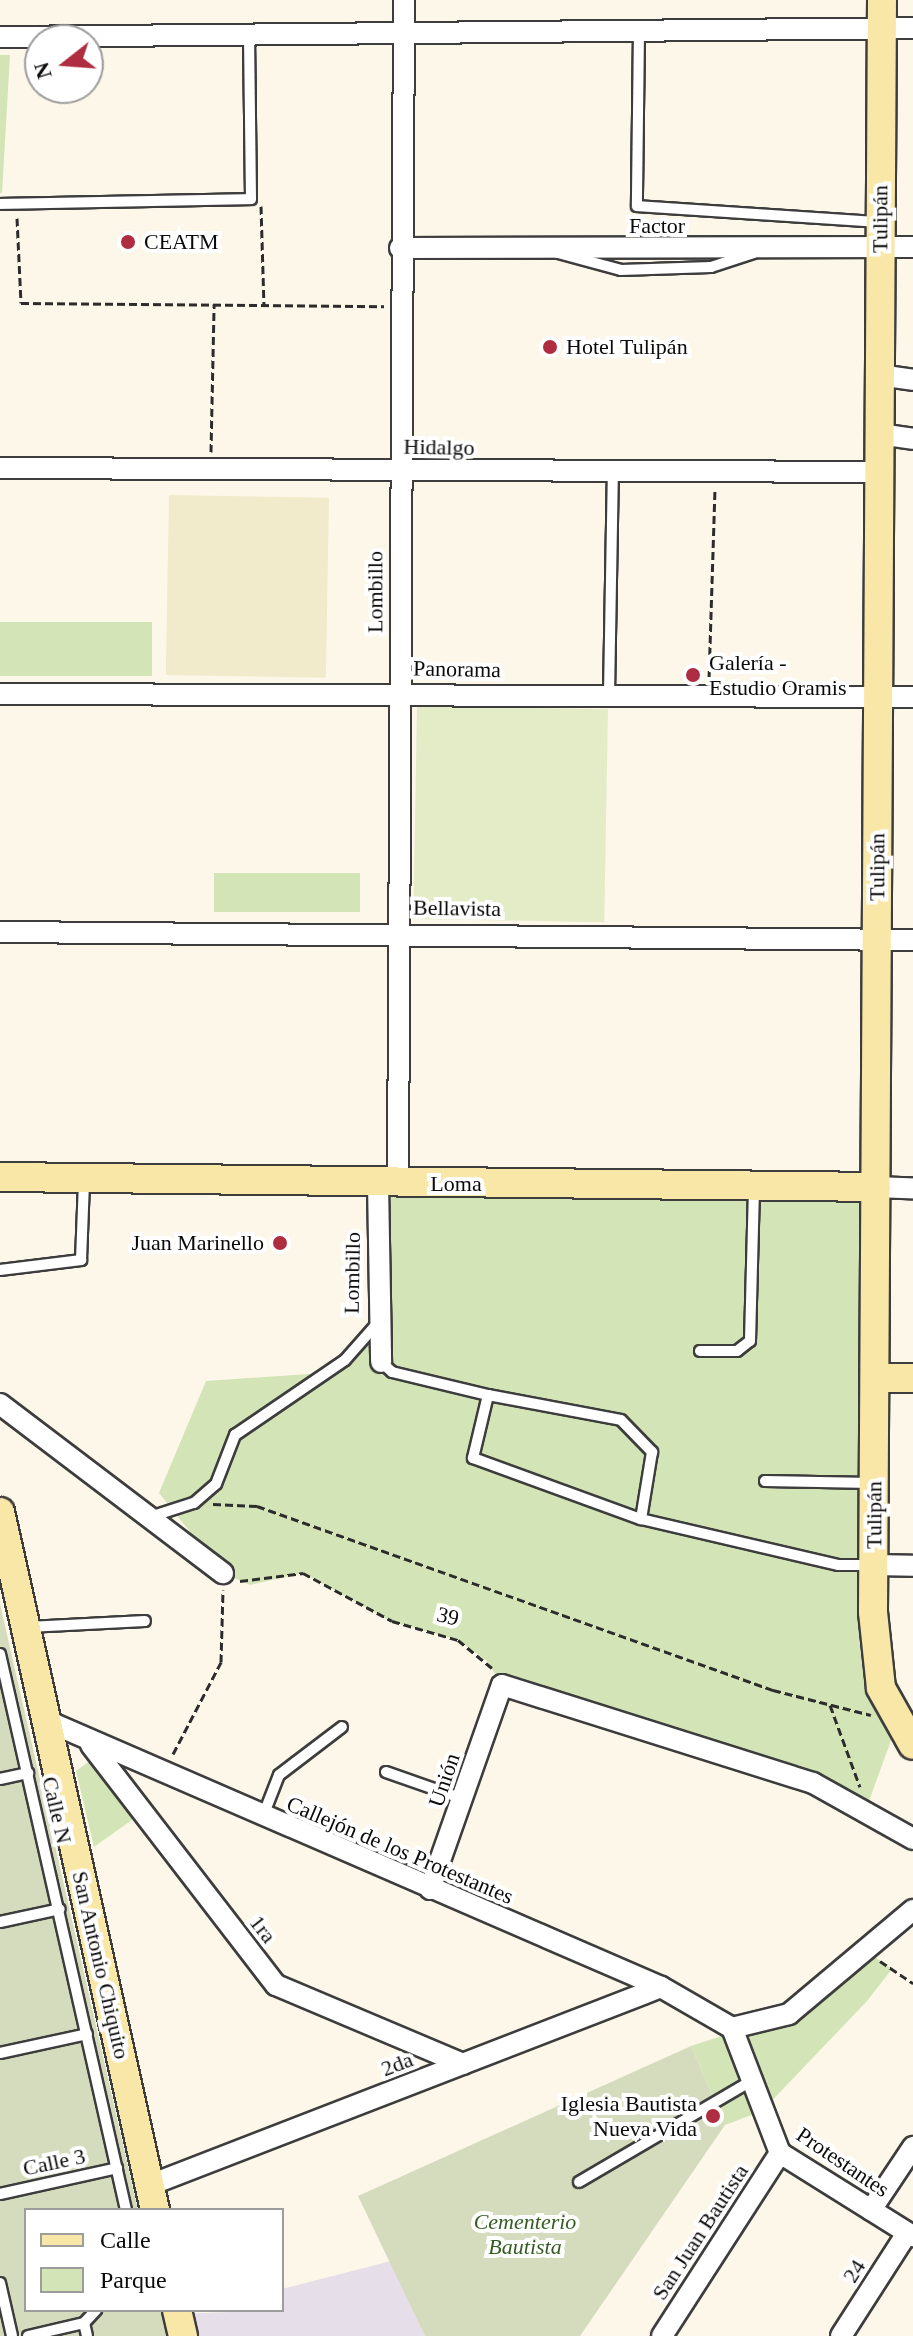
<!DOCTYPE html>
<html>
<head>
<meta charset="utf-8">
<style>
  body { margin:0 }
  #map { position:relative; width:913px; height:2336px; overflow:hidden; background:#fdf7e9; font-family:"Times New Roman",serif }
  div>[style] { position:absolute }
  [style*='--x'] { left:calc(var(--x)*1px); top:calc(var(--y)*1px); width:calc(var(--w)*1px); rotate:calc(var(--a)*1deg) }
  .industrial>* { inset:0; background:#e6dee9 }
  .farmland>* { inset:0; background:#f1eacb; transform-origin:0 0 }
  .green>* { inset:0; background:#d3e4b6; transform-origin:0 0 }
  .cemetery>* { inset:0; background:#d5dcbd }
  .pitch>* { inset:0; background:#e3ecc7; transform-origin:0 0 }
  .path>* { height:3px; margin-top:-1.5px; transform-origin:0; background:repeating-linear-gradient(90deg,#2c2c2c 0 8px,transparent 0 12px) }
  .roads { filter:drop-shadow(2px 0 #3d3d3d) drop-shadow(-2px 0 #3d3d3d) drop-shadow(0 2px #3d3d3d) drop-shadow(0 -2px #3d3d3d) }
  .lane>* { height:10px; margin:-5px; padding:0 5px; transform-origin:5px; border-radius:5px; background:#fff }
  .street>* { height:20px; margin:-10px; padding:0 10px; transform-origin:10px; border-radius:10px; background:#fff }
  .secondary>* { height:28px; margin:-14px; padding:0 14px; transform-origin:14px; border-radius:14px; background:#f9e7a8 }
  .dots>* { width:22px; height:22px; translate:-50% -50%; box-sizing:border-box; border:4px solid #fff; border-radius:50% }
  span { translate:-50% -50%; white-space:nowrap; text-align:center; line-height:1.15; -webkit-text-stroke:8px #fff; paint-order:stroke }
  .street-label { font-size:22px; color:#0a0a0a }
  .poi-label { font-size:22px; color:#0a0a0a }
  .left { translate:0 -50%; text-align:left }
  .right { translate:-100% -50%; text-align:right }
  .park-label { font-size:22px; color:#335c20; font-style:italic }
  .legend { position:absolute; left:24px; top:2208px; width:260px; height:104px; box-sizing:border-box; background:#fff; border:2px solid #9d9d9d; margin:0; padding:10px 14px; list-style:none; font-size:24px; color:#0a0a0a }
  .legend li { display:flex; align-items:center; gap:16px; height:40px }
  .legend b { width:40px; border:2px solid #9d9d9d }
  .north { position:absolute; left:24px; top:24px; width:80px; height:80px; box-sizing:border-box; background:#fff; border:2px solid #9d9d9d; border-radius:50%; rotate:253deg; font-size:22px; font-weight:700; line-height:32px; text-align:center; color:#0a0a0a }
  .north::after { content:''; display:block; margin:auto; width:28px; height:36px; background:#af2d41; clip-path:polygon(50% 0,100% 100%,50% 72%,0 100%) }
</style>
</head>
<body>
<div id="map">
  <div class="industrial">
    <div style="clip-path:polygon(391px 2261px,425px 2336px,183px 2336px,178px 2314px,282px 2310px,282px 2289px)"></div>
  </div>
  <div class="farmland">
    <div style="left:169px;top:495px;width:160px;height:180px;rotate:1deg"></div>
  </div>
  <div class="green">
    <div style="clip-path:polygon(0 55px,10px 55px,2px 193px,0 193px)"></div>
    <div style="left:0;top:622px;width:152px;height:54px"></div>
    <div style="left:360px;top:873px;width:39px;height:146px;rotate:90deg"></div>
    <div style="clip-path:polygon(378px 1183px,876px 1187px,873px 1612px,898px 1721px,865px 1812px,813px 1783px,502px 1685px,487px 1661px,458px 1640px,392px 1622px,303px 1573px,250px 1585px,223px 1573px,159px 1493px,206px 1381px,323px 1373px,375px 1326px)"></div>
    <div style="clip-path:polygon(91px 1760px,136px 1817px,94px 1847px,76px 1771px)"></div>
    <div style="clip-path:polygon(865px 1950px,892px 1969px,867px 2001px,762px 2111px,725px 2125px,691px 2046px,789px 2014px)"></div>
  </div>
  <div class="cemetery">
    <div style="clip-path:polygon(0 1604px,138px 2210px,26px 2210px,26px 2310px,161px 2310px,167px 2336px,0 2336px)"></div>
    <div style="clip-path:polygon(691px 2046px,725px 2125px,580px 2336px,425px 2336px,358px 2196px)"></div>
  </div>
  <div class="pitch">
    <div style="left:417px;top:706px;width:191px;height:213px;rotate:1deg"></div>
  </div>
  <div class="path">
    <div style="--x:261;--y:206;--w:99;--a:88.3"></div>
    <div style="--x:17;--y:218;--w:85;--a:87.3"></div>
    <div style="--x:21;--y:303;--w:363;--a:0.5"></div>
    <div style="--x:211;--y:452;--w:148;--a:-88.8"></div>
    <div style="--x:709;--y:679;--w:188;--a:-88.2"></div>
    <div style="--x:213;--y:1504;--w:44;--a:2.6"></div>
    <div style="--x:257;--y:1506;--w:548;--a:19.63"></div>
    <div style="--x:773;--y:1690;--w:101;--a:14.3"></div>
    <div style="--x:240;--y:1581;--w:64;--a:-7.2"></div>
    <div style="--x:303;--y:1573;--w:101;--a:28.3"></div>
    <div style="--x:392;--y:1621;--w:69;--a:16.1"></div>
    <div style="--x:458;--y:1640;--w:44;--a:39.5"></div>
    <div style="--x:830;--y:1705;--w:87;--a:69.9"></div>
    <div style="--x:173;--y:1754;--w:104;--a:-62.4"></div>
    <div style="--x:221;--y:1662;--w:72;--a:-88.4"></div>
    <div style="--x:880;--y:1961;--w:40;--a:34"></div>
  </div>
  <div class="roads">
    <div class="lane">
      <div style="--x:639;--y:31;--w:175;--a:90.7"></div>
      <div style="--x:637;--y:206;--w:242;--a:3.8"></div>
      <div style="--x:0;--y:204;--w:251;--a:-1.1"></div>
      <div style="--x:251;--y:199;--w:164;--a:-90.7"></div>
      <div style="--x:558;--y:253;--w:65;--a:15.1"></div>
      <div style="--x:621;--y:270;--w:90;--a:-1.9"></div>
      <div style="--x:711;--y:267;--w:45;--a:-18"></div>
      <div style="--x:609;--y:695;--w:223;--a:-89"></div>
      <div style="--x:0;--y:1270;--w:82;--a:-7"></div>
      <div style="--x:81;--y:1260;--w:78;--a:-87.8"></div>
      <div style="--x:700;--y:1351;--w:37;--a:0"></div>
      <div style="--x:737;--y:1351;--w:16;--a:-38"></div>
      <div style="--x:750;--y:1341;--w:153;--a:-88.5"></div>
      <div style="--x:381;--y:1362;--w:15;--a:42"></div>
      <div style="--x:392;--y:1372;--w:99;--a:13.5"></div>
      <div style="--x:488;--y:1395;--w:135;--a:10.6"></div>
      <div style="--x:621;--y:1420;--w:45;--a:45.9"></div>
      <div style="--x:652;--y:1452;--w:68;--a:99.3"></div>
      <div style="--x:641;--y:1519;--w:202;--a:13.1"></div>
      <div style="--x:838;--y:1565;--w:34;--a:0"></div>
      <div style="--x:488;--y:1395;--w:65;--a:103.4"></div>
      <div style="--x:473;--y:1458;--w:179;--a:20"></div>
      <div style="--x:765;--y:1481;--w:107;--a:1.1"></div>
      <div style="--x:156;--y:1515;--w:40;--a:-18"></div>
      <div style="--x:194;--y:1503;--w:29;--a:-41"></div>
      <div style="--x:216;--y:1484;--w:53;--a:-68.8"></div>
      <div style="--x:235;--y:1435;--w:133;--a:-34.3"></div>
      <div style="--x:345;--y:1360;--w:45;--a:-48.6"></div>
      <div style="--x:28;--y:1627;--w:117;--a:-2.9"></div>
      <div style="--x:0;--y:1654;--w:570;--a:77.23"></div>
      <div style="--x:386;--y:1772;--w:82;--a:19.3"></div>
      <div style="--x:0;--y:1779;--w:29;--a:-12"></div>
      <div style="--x:263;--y:1816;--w:44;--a:-68.7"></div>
      <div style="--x:279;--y:1775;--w:79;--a:-37.3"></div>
      <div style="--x:0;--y:1922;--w:61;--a:-12.2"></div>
      <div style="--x:0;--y:2053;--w:89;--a:-12.3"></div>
      <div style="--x:579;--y:2182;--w:202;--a:-30.4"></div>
      <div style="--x:0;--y:2194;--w:120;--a:-12.5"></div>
      <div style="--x:0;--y:2283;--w:54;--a:77.2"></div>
      <div style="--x:28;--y:2336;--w:57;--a:-13.1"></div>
      <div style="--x:87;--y:2336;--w:13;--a:-103"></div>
      <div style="--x:84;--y:2323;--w:18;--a:-47"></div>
    </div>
    <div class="street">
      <div style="--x:0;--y:37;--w:913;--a:-0.56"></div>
      <div style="--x:400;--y:248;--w:513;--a:-0.11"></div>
      <div style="--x:879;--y:375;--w:34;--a:8"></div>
      <div style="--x:879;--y:434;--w:34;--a:8"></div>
      <div style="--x:0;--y:468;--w:878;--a:0.26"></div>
      <div style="--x:0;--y:694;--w:913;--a:0.19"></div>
      <div style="--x:0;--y:932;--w:913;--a:0.5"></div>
      <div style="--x:378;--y:1183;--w:179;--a:89"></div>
      <div style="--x:398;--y:1184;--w:1184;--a:-89.71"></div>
      <div style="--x:876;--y:1187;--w:37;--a:2"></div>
      <div style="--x:0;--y:1404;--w:280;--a:37.2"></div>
      <div style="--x:874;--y:1565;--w:39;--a:1"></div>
      <div style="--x:47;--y:1721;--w:669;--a:23.42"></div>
      <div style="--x:661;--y:1987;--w:82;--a:30"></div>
      <div style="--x:91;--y:1745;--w:303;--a:52.4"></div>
      <div style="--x:276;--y:1985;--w:203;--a:22.9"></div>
      <div style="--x:430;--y:1889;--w:216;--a:-70.6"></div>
      <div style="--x:502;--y:1685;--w:326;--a:17.5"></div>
      <div style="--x:813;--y:1783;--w:115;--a:29.2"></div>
      <div style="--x:732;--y:2028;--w:134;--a:69"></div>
      <div style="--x:780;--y:2153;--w:157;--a:32"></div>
      <div style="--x:732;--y:2028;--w:59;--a:-13.8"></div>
      <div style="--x:789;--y:2014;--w:162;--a:-40"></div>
      <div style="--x:150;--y:2185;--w:548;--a:-21.18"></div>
      <div style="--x:871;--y:2210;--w:76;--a:-56.3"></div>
      <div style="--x:662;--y:2336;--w:218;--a:-57.2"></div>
      <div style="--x:841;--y:2336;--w:122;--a:-57.3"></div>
    </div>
    <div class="secondary">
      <div style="--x:882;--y:0;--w:1612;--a:90.32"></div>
      <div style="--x:873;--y:1612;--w:76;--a:84"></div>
      <div style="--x:881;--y:1688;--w:65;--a:60.7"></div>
      <div style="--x:0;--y:1177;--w:876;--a:0.65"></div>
      <div style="--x:875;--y:1378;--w:38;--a:0"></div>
      <div style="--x:0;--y:1512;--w:715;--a:77.48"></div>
      <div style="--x:177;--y:2310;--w:27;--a:77"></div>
    </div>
  </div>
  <div class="dots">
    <div style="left:128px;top:242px;background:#af2d41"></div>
    <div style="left:550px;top:347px;background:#af2d41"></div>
    <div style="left:693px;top:675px;background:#af2d41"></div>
    <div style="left:280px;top:1243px;background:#af2d41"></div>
    <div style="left:713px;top:2116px;background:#af2d41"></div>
  </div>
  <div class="street-label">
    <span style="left:880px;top:219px;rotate:-90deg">Tulipán</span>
    <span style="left:657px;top:226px">Factor</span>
    <span style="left:439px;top:447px;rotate:1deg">Hidalgo</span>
    <span style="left:375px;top:592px;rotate:-90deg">Lombillo</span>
    <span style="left:457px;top:669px;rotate:1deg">Panorama</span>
    <span style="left:877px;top:867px;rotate:-90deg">Tulipán</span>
    <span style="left:457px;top:908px;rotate:1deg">Bellavista</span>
    <span style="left:456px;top:1184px">Loma</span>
    <span style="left:352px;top:1273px;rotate:-89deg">Lombillo</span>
    <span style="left:874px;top:1515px;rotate:-90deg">Tulipán</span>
    <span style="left:448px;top:1616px;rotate:13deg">39</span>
    <span style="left:444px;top:1780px;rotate:-71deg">Unión</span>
    <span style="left:57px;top:1810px;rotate:77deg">Calle N</span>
    <span style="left:400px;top:1850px;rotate:23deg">Callejón de los Protestantes</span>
    <span style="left:263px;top:1929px;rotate:52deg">1ra</span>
    <span style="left:101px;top:1965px;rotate:77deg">San Antonio Chiquito</span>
    <span style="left:397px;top:2064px;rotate:-21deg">2da</span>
    <span style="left:54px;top:2162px;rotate:-12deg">Calle 3</span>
    <span style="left:843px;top:2162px;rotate:34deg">Protestantes</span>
    <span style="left:700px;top:2232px;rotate:-57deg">San Juan Bautista</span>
    <span style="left:854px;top:2271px;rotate:-58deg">24</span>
  </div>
  <div class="poi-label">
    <span class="left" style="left:144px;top:242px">CEATM</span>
    <span class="left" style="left:566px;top:347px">Hotel Tulipán</span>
    <span class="left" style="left:709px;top:675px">Galería -<br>Estudio Oramis</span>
    <span class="right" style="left:264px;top:1243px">Juan Marinello</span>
    <span class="right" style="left:697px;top:2116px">Iglesia Bautista<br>Nueva Vida</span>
  </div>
  <div class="park-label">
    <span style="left:525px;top:2234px">Cementerio<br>Bautista</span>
  </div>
  <ul class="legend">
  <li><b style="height:10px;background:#f9e7a8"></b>Calle</li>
  <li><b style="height:22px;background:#d3e4b6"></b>Parque</li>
  </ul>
  <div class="north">N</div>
</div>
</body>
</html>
